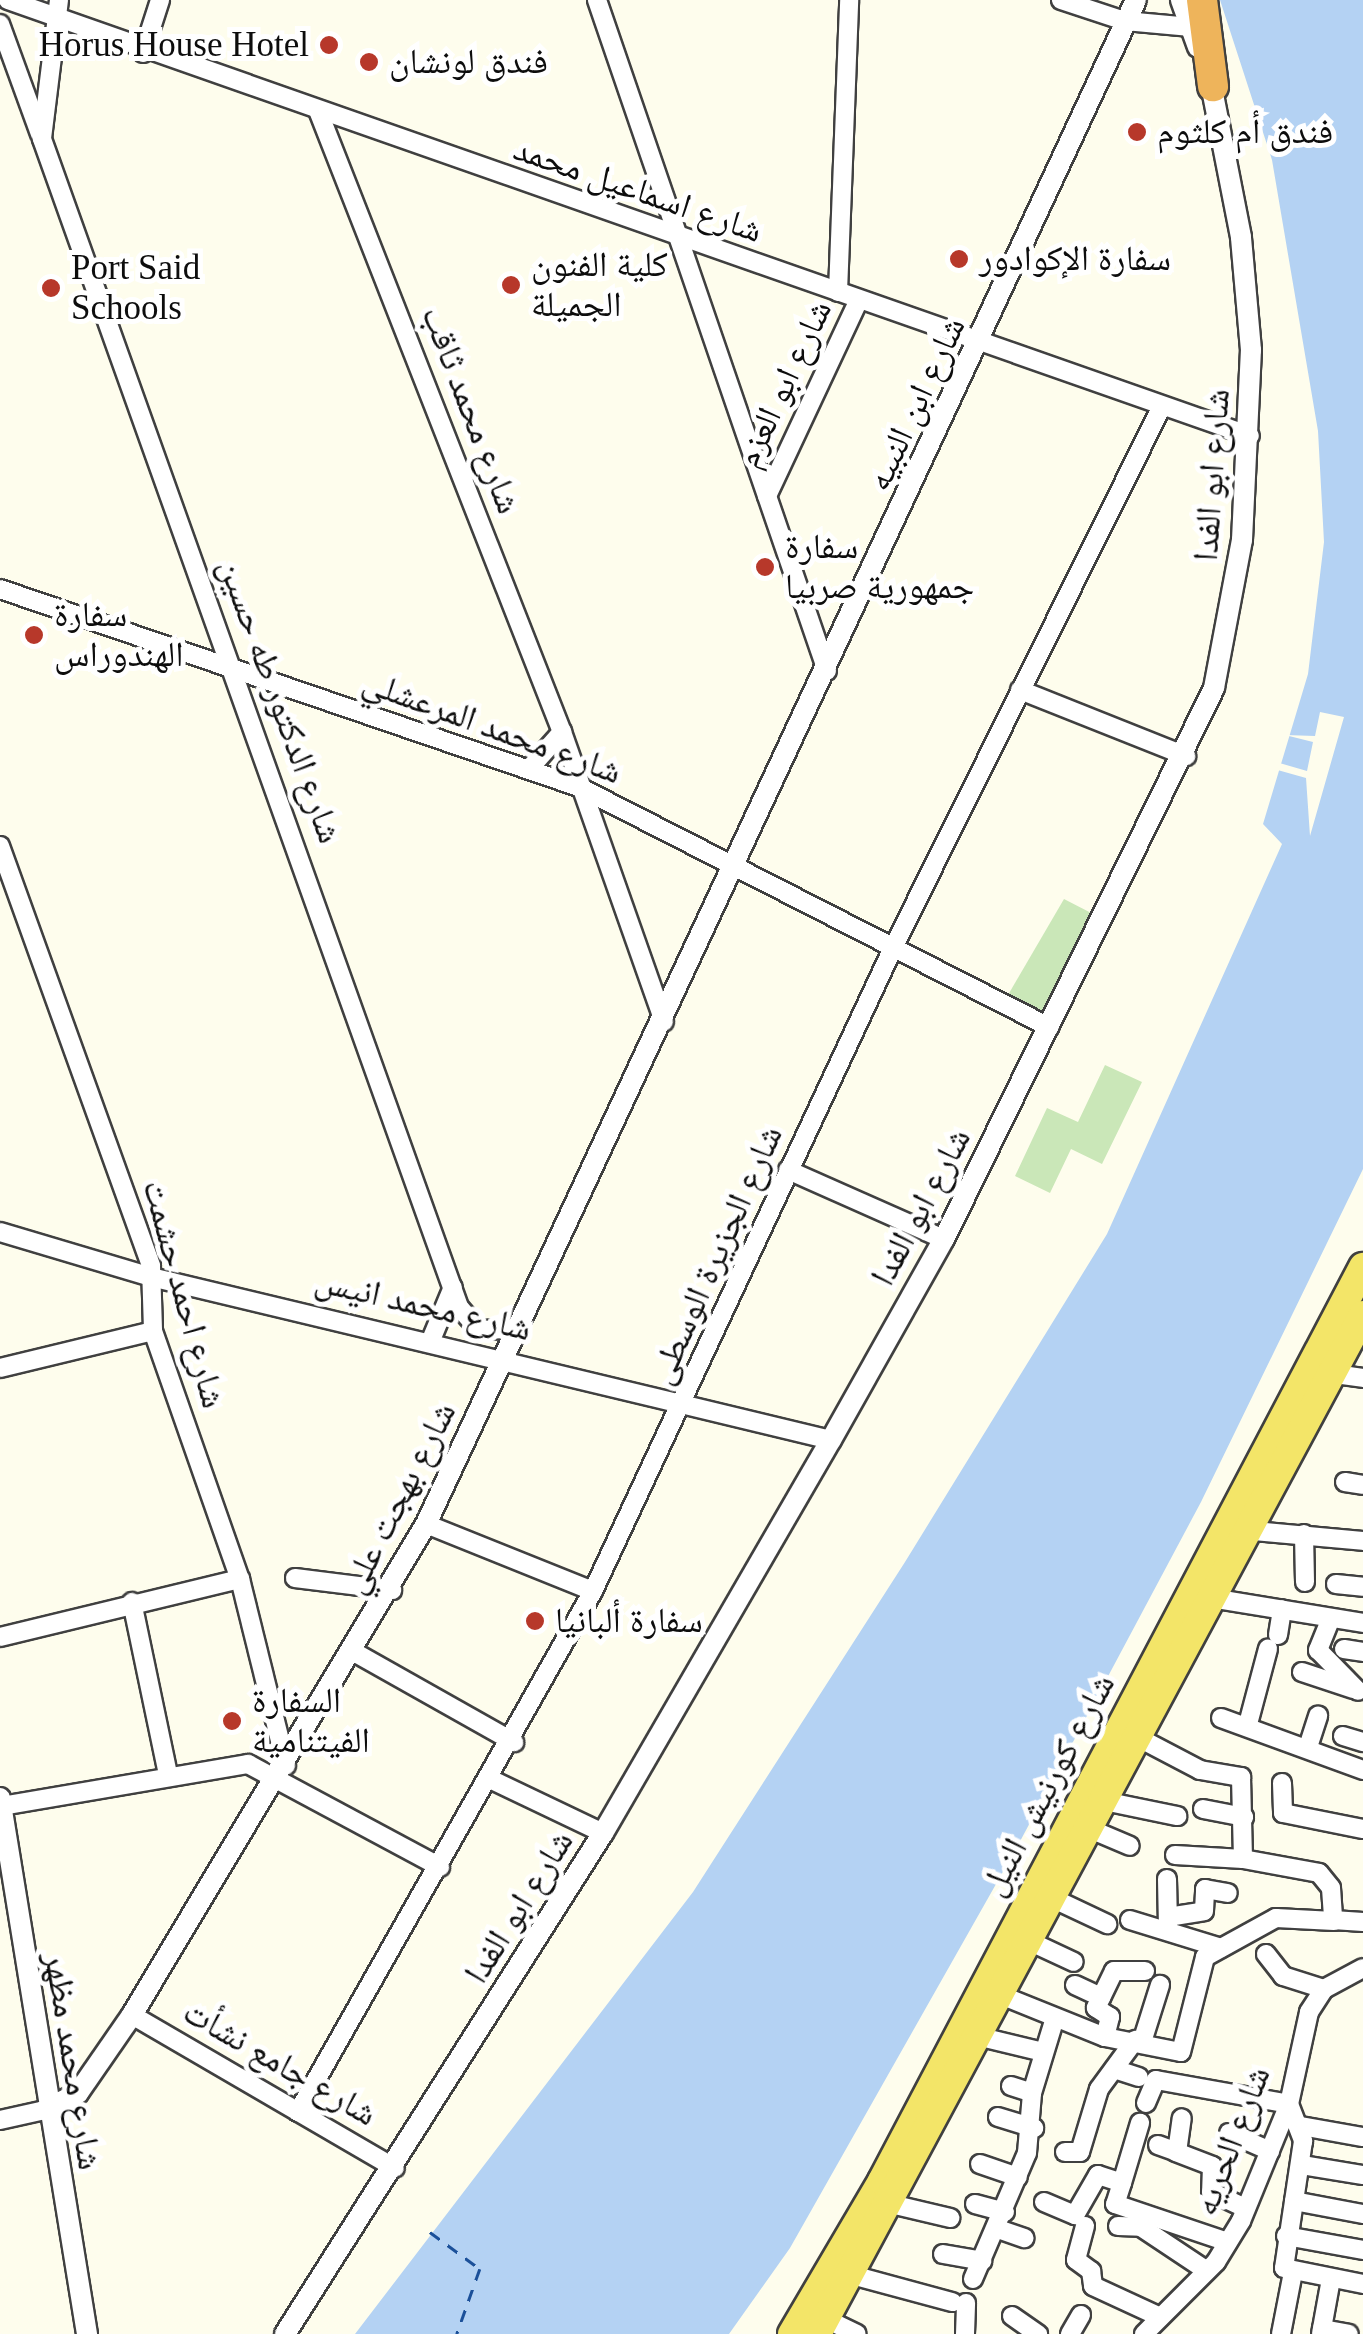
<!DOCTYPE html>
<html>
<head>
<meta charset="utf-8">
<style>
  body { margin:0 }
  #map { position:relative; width:1363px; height:2334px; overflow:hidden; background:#fefded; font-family:"Times New Roman","Noto Naskh Arabic",serif }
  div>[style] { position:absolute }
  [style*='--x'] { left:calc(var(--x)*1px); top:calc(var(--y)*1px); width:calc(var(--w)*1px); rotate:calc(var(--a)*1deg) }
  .green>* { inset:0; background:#cae7b8 }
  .water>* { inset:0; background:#b4d2f3 }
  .pier>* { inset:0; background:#fefded }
  .ferry>* { height:2.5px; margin-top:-1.25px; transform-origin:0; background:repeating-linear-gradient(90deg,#1b5099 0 12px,transparent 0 22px) }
  .roads { filter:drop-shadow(2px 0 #404040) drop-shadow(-2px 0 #404040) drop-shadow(0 2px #404040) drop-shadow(0 -2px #404040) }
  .minor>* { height:18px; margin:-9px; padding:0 9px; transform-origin:9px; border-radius:9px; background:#fff }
  .tertiary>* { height:20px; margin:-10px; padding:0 10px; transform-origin:10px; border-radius:10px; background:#fff }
  .primary>* { height:28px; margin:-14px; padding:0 14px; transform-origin:14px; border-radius:14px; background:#f3e568 }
  .motorway>* { height:30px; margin:-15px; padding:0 15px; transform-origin:15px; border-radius:15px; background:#eeb45b }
  .dots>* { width:28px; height:28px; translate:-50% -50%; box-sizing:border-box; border:5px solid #fff; border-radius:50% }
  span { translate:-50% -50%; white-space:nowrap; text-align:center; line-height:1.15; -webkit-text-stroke:10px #fff; paint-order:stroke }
  .poi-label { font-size:35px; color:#0d0d0d }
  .right { translate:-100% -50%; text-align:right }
  .left { translate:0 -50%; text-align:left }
  .street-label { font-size:35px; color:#0d0d0d }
</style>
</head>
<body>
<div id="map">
  <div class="green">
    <div style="clip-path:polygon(1064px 899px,1097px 916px,1047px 1020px,1008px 995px)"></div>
    <div style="clip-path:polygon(1105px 1065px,1142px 1082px,1102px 1164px,1071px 1149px,1050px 1193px,1015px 1176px,1047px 1108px,1078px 1122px)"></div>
  </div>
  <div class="water">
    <div style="clip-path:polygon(1220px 0,1363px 0,1363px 1169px,1201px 1502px,1017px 1847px,790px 2248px,729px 2334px,355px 2334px,693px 1892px,905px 1562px,1107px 1234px,1282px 844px,1263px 824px,1308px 674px,1324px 542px,1318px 431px,1272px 160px)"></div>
  </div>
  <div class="pier">
    <div style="clip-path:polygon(1320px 712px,1344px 717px,1310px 836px,1306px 778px,1274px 769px,1276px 762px,1307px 771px,1313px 742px,1285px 735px,1315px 736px)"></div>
  </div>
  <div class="ferry">
    <div style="--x:430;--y:2232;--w:62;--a:36.5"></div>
    <div style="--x:480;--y:2269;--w:69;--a:109.5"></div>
  </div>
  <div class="roads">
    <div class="minor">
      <div style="--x:8;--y:0;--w:1316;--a:19.34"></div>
      <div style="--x:59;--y:0;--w:140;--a:97"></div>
      <div style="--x:42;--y:139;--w:1240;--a:70.35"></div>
      <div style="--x:459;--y:1307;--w:30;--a:49"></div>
      <div style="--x:479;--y:1330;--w:37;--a:-2"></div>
      <div style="--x:597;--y:0;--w:709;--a:71.08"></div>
      <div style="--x:1061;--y:0;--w:67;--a:18.2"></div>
      <div style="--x:1125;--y:21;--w:66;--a:5.2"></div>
      <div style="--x:0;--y:24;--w:117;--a:70"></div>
      <div style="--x:143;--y:53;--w:56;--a:-72.2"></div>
      <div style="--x:319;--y:113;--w:665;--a:68.57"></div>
      <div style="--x:562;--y:732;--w:307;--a:70.6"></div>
      <div style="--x:838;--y:292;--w:292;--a:-87.8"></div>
      <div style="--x:767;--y:496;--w:217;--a:-64.9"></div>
      <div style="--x:0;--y:589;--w:612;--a:18.88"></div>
      <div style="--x:579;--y:787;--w:528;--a:27.05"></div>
      <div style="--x:1020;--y:690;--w:179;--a:21.7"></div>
      <div style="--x:529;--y:769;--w:50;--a:-48.3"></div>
      <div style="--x:0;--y:846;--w:446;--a:70.2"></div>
      <div style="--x:151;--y:1266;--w:65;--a:88.2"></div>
      <div style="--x:153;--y:1331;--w:263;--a:70.7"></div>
      <div style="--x:240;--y:1579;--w:192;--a:76.1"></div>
      <div style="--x:788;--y:1170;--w:171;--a:23.9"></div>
      <div style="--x:0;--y:1232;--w:158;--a:16.6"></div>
      <div style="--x:151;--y:1277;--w:699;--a:13.48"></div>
      <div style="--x:431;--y:1340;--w:57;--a:-67.5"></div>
      <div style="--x:0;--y:1368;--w:157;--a:-13.6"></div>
      <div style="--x:1335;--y:1374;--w:28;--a:8"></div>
      <div style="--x:1345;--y:1482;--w:18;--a:9"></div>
      <div style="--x:426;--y:1524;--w:180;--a:21.9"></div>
      <div style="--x:1254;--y:1531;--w:109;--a:5.2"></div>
      <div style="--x:1304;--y:1534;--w:48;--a:88.8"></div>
      <div style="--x:295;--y:1578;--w:98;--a:7.1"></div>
      <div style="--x:1336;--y:1584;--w:27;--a:6"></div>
      <div style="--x:1217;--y:1599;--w:148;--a:9.3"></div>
      <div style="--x:132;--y:1602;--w:176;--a:78.2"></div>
      <div style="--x:1331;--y:1618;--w:35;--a:112"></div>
      <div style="--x:1318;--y:1650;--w:57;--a:45.7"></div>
      <div style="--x:1278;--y:1635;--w:26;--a:-81"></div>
      <div style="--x:0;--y:1637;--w:247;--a:-13.6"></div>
      <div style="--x:1344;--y:1649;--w:19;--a:9"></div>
      <div style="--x:354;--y:1652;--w:184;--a:29.4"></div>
      <div style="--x:1302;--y:1672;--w:54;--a:18.4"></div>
      <div style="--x:1221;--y:1718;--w:151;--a:20.1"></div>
      <div style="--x:1248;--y:1724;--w:78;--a:-75.1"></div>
      <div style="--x:1343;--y:1736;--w:21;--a:17"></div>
      <div style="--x:1139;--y:1738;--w:69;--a:27.7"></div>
      <div style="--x:1200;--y:1770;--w:42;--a:9.7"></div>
      <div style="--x:1241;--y:1777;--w:82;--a:88.6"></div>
      <div style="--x:1243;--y:1859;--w:77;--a:10.4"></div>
      <div style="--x:1319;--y:1873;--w:19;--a:51"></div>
      <div style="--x:1331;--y:1888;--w:32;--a:86"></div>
      <div style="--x:1333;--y:1920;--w:30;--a:4"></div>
      <div style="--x:1308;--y:1747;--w:33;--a:-72"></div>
      <div style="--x:492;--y:1780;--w:123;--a:25.5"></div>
      <div style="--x:1282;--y:1783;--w:30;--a:88"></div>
      <div style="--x:1283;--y:1813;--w:82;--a:11.3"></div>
      <div style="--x:1104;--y:1801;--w:75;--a:11.6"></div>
      <div style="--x:2;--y:1806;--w:250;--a:-9.7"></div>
      <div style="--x:248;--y:1764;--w:218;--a:28.2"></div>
      <div style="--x:1203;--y:1809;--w:42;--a:11"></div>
      <div style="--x:1090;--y:1829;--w:43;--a:23"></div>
      <div style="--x:1175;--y:1855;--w:68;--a:3.4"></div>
      <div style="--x:1167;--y:1879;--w:47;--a:88.8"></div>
      <div style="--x:1054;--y:1899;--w:59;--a:25.3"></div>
      <div style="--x:1168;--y:1917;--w:36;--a:-9"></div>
      <div style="--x:1204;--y:1911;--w:22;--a:-87"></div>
      <div style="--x:1205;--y:1889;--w:23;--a:10"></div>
      <div style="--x:1130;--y:1920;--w:95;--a:17.1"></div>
      <div style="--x:1031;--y:1942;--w:47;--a:24.9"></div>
      <div style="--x:1266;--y:1954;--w:28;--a:52"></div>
      <div style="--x:1283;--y:1976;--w:43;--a:17.6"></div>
      <div style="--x:1075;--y:1985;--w:29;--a:25"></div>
      <div style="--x:1003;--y:1996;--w:110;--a:21.9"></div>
      <div style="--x:1105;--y:2037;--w:77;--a:11.2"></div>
      <div style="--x:1181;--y:2052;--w:98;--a:-75.8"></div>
      <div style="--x:1205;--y:1957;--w:81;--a:-28.8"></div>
      <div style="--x:1276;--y:1918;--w:58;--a:3"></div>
      <div style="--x:132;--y:2015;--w:304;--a:30.2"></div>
      <div style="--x:981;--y:2037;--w:64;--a:13.6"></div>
      <div style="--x:1105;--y:2037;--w:21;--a:-76"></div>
      <div style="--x:1110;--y:2017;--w:17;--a:-147"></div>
      <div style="--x:1096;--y:2008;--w:41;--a:-64.1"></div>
      <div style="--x:1114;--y:1971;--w:31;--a:0"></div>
      <div style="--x:1142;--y:2042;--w:60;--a:-72.5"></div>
      <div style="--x:1114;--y:2069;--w:26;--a:18"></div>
      <div style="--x:1011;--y:2086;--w:22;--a:18"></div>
      <div style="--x:1146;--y:2103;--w:25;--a:-67"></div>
      <div style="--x:1156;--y:2080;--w:135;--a:10.2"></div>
      <div style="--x:1289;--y:2104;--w:40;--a:69"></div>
      <div style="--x:1303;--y:2141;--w:128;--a:98.5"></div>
      <div style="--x:1284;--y:2268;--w:81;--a:11.4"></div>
      <div style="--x:298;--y:2112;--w:599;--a:-60.48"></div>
      <div style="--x:593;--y:1591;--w:710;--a:-64.99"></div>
      <div style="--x:893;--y:948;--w:603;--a:-63.6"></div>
      <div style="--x:998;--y:2117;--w:38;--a:17"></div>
      <div style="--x:0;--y:2120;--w:46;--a:-12.5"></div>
      <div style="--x:1301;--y:2126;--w:63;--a:10.1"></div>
      <div style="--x:1229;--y:2133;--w:45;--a:23.7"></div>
      <div style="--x:1158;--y:2145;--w:20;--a:20"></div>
      <div style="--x:1177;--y:2152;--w:34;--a:-82"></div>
      <div style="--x:1065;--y:2152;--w:15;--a:0"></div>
      <div style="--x:1080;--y:2152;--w:66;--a:-73.2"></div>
      <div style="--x:1099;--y:2089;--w:61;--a:-53.7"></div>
      <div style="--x:1176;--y:2152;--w:39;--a:21"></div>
      <div style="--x:1212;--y:2166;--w:26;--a:92"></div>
      <div style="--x:1211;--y:2192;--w:38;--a:25"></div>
      <div style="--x:980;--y:2164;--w:40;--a:18.9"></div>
      <div style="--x:1302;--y:2165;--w:62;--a:9.3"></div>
      <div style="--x:1122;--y:2183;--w:63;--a:-73.3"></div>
      <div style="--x:1294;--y:2201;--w:70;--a:10.7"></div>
      <div style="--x:1044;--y:2202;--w:34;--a:23"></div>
      <div style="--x:1075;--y:2215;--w:46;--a:-60.1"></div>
      <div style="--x:1098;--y:2175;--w:25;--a:18"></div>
      <div style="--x:1122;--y:2183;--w:22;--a:108"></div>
      <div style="--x:1115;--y:2204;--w:119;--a:18.6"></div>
      <div style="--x:891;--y:2204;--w:61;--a:13.3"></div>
      <div style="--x:975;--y:2204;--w:31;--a:15"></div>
      <div style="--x:1085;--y:2226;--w:35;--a:105"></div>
      <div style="--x:1076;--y:2260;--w:19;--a:36"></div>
      <div style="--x:1091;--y:2271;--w:15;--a:82"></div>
      <div style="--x:1093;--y:2286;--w:74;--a:24.8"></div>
      <div style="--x:1118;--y:2226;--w:23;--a:2"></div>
      <div style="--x:1141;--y:2227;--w:79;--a:33.7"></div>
      <div style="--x:998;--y:2229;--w:28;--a:19"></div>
      <div style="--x:1286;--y:2236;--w:78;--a:10.3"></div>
      <div style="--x:943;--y:2254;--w:40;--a:10"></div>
      <div style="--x:852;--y:2275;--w:104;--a:15.1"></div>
      <div style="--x:973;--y:2279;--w:137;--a:-66.8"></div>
      <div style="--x:1027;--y:2153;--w:60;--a:-85.2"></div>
      <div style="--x:1032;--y:2093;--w:78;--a:-73"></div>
      <div style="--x:1012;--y:2316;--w:32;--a:35"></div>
      <div style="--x:826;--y:2319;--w:34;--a:26"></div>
      <div style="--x:1322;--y:2329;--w:27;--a:10"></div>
      <div style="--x:965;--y:2334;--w:31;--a:-88"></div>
      <div style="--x:1070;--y:2334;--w:22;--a:-60"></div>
      <div style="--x:1144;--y:2334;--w:102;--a:-45"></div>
      <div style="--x:1216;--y:2262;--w:48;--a:-58.6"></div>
      <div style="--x:1241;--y:2221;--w:126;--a:-67.7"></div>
      <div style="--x:1289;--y:2104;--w:94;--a:-77.7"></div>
      <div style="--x:1309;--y:2012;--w:27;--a:-57"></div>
      <div style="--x:1324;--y:1989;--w:44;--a:-28.3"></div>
      <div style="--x:1281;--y:2334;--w:63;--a:-79"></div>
      <div style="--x:1321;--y:2334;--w:56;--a:-79.7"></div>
    </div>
    <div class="tertiary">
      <div style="--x:1181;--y:0;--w:50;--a:70.1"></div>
      <div style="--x:0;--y:1798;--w:543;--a:80.78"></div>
      <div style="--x:45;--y:2110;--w:37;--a:-27"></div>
      <div style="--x:78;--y:2093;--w:95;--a:-55.3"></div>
      <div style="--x:132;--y:2015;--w:572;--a:-59.09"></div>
      <div style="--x:426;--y:1524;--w:1681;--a:-65.02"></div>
      <div style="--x:285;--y:2334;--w:593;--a:-57.6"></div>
      <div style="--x:603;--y:1833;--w:454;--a:-59.9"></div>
      <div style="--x:831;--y:1440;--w:231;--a:-60.7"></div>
      <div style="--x:944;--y:1239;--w:614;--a:-63.89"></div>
      <div style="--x:1214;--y:688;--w:151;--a:-79.3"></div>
      <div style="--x:1242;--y:540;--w:190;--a:-87.3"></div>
      <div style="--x:1251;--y:350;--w:113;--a:-95.1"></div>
      <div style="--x:1241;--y:237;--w:166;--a:-101.1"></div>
    </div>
    <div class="primary">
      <div style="--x:792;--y:2334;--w:178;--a:-59.5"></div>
      <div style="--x:882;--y:2181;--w:1033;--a:-62.24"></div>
      <div style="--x:817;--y:2334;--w:1156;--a:-61.82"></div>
    </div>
    <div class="motorway">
      <div style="--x:1202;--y:0;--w:87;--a:82.7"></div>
    </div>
  </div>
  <div class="dots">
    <div style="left:329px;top:45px;background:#b7382a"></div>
    <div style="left:369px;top:62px;background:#b7382a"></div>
    <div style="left:1137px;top:132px;background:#b7382a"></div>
    <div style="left:959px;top:259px;background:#b7382a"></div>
    <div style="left:511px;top:285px;background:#b7382a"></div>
    <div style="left:51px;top:288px;background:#b7382a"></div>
    <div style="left:765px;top:567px;background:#b7382a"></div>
    <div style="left:34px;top:635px;background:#b7382a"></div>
    <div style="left:535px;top:1621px;background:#b7382a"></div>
    <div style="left:232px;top:1721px;background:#b7382a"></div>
  </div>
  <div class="poi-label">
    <span class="right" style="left:309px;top:45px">Horus House Hotel</span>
    <span class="left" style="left:389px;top:62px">فندق لونشان</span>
    <span class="left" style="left:1157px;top:132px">فندق أم كلثوم</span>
    <span class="left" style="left:979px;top:259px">سفارة الإكوادور</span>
    <span class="left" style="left:531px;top:285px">كلية الفنون<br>الجميلة</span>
    <span class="left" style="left:71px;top:288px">Port Said<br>Schools</span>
    <span class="left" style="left:785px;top:567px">سفارة<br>جمهورية صربيا</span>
    <span class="left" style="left:54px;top:635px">سفارة<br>الهندوراس</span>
    <span class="left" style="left:555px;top:1621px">سفارة ألبانيا</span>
    <span class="left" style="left:252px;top:1721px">السفارة<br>الفيتنامية</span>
  </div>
  <div class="street-label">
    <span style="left:638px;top:190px;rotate:19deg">شارع اسماعيل محمد</span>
    <span style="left:784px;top:384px;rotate:-65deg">شارع ابو العزم</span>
    <span style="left:916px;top:404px;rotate:-65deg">شارع ابن النبيه</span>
    <span style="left:471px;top:410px;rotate:69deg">شارع محمد ثاقب</span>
    <span style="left:1212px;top:475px;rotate:-86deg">شارع ابو الفدا</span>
    <span style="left:280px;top:701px;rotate:70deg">شارع الدكتور طه حسين</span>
    <span style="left:492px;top:727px;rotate:20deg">شارع محمد المرعشلي</span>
    <span style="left:921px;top:1207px;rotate:-62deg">شارع ابو الفدا</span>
    <span style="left:716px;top:1255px;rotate:-66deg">شارع الجزيرة الوسطى</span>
    <span style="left:184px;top:1294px;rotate:75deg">شارع احمد حشمت</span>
    <span style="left:423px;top:1305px;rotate:13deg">شارع محمد انيس</span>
    <span style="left:399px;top:1498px;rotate:-63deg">شارع بهجت علي</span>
    <span style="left:1048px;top:1785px;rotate:-62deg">شارع كورنيش النيل</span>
    <span style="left:519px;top:1907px;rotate:-58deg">شارع ابو الفدا</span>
    <span style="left:73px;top:2061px;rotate:81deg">شارع محمد مظهر</span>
    <span style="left:280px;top:2063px;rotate:30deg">شارع جامع نشأت</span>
    <span style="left:1232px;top:2141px;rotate:-69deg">شارع الحريه</span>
  </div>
</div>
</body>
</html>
